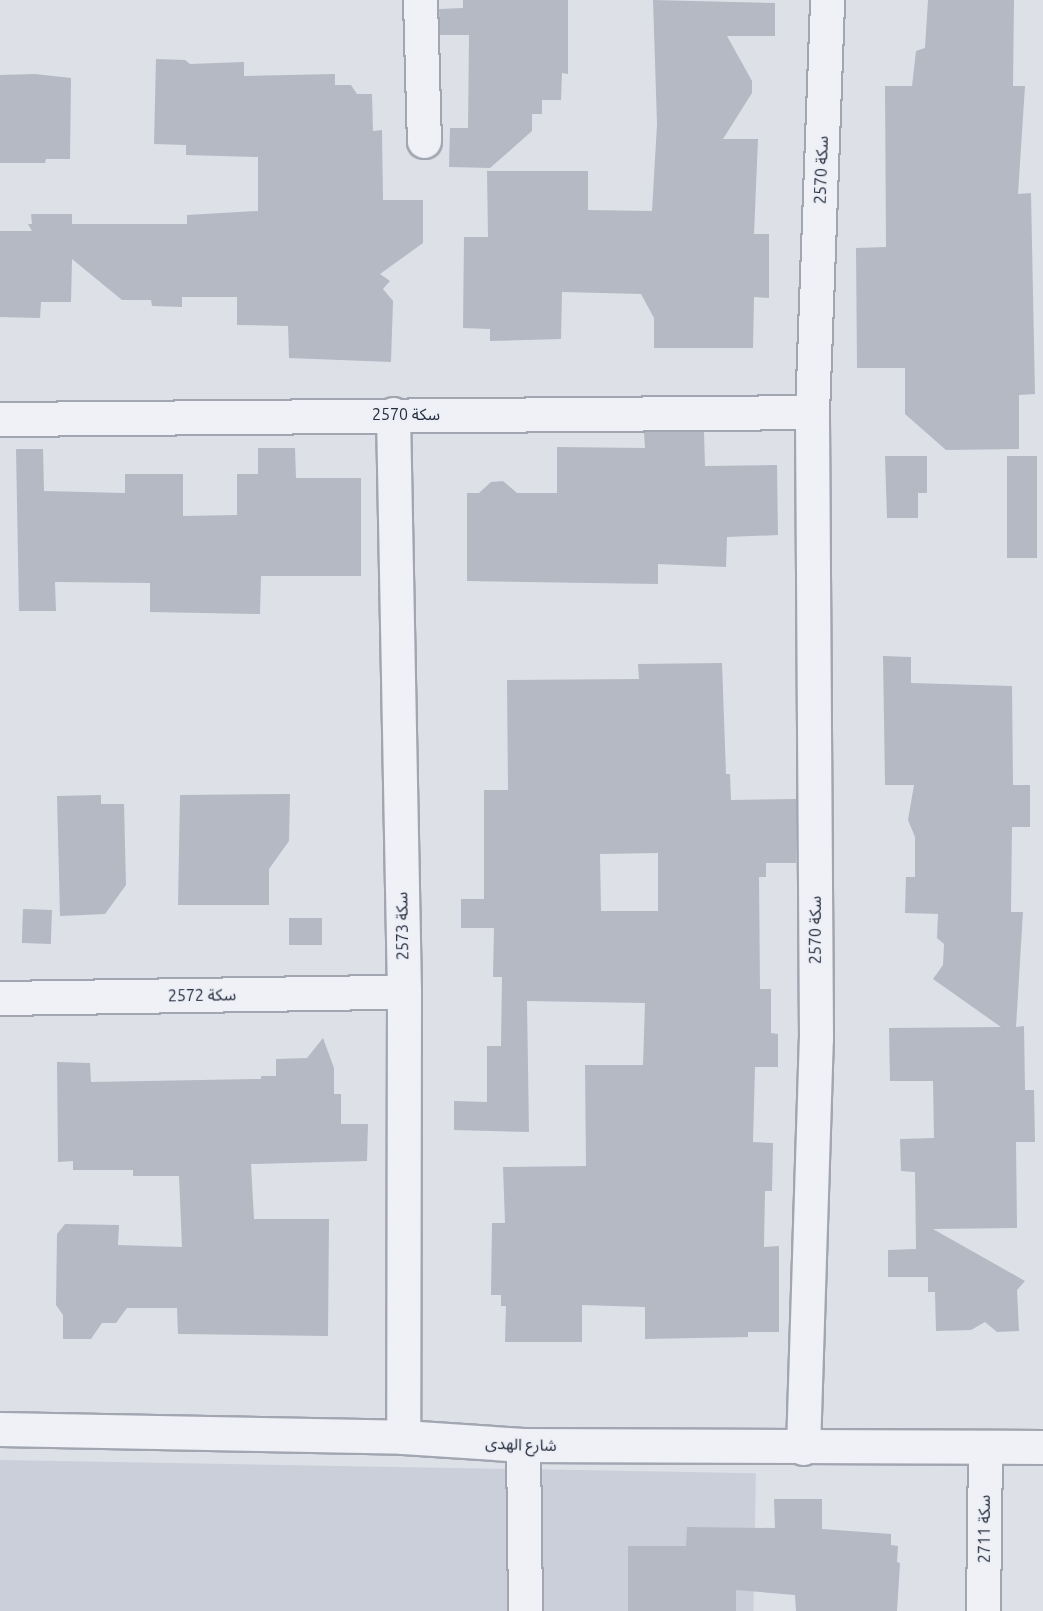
<!DOCTYPE html>
<html>
<head>
<meta charset="utf-8">
<style>
  body { margin:0 }
  #map { position:relative; width:1043px; height:1611px; overflow:hidden; background:#dde0e7; font-family:Ubuntu,"Noto Sans Arabic",sans-serif }
  div>[style] { position:absolute }
  [style*='--x'] { left:calc(var(--x)*1px); top:calc(var(--y)*1px); width:calc(var(--w)*1px); rotate:calc(var(--a)*1deg) }
  .built>* { inset:0; background:#cbcfd9; transform-origin:0 0 }
  .building>* { inset:0; background:#b4b9c4; transform-origin:0 0 }
  .roads { filter:drop-shadow(2px 0 #a2a6b1) drop-shadow(-2px 0 #a2a6b1) drop-shadow(0 2px #a2a6b1) drop-shadow(0 -2px #a2a6b1) }
  .minor>* { height:33px; margin:-16.5px; padding:0 16.5px; transform-origin:16.5px; border-radius:16.5px; background:#f0f1f6 }
  span { translate:-50% -50%; white-space:nowrap; text-align:center; line-height:1.15; -webkit-text-stroke:4.5px #eceff5; paint-order:stroke }
  .street-label { font-size:16px; color:#262c3e }
</style>
</head>
<body>
<div id="map">
  <div class="built">
    <div style="left:0;top:1460px;width:756px;height:151px;rotate:1deg"></div>
  </div>
  <div class="building">
    <div style="clip-path:polygon(463px 0,568px 0,568px 74px,562px 73px,561px 100px,542px 100px,542px 114px,532px 114px,532px 131px,490px 168px,449px 167px,450px 128px,468px 128px,469px 35px,440px 35px,439px 9px,463px 8px)"></div>
    <div style="clip-path:polygon(653px 0,775px 3px,775px 36px,727px 36px,752px 81px,752px 93px,723px 139px,758px 139px,754px 234px,769px 234px,769px 298px,754px 297px,753px 348px,654px 348px,654px 318px,641px 294px,562px 292px,561px 339px,490px 341px,490px 329px,463px 328px,464px 237px,488px 237px,487px 171px,588px 171px,588px 210px,652px 211px,657px 124px)"></div>
    <div style="clip-path:polygon(928px 0,1014px 0,1013px 86px,1025px 86px,1018px 194px,1031px 193px,1035px 394px,1019px 395px,1019px 449px,946px 450px,905px 414px,905px 368px,857px 368px,856px 248px,886px 247px,885px 86px,912px 86px,916px 51px,925px 48px)"></div>
    <div style="clip-path:polygon(156px 59px,185px 60px,190px 64px,244px 62px,244px 76px,335px 74px,335px 85px,351px 85px,357px 94px,372px 94px,373px 131px,382px 130px,383px 200px,423px 200px,423px 243px,380px 274px,390px 281px,383px 289px,393px 301px,391px 362px,289px 358px,288px 326px,237px 325px,237px 297px,182px 297px,182px 307px,152px 306px,151px 300px,122px 300px,72px 259px,71px 302px,41px 302px,40px 318px,0 317px,0 231px,32px 231px,28px 224px,32px 224px,31px 214px,72px 214px,72px 224px,187px 224px,187px 215px,258px 211px,258px 157px,186px 155px,186px 145px,154px 144px)"></div>
    <div style="clip-path:polygon(35px 74px,71px 78px,70px 159px,46px 159px,45px 163px,0 163px,0 75px)"></div>
    <div style="clip-path:polygon(644px 432px,704px 432px,705px 466px,777px 465px,778px 535px,727px 537px,726px 567px,658px 564px,658px 584px,467px 581px,467px 493px,479px 493px,491px 482px,503px 481px,517px 493px,557px 493px,557px 447px,645px 448px)"></div>
    <div style="clip-path:polygon(258px 448px,295px 448px,296px 478px,361px 478px,361px 576px,261px 576px,260px 614px,150px 612px,150px 583px,55px 582px,56px 611px,19px 611px,16px 449px,43px 449px,44px 491px,125px 493px,125px 474px,183px 474px,183px 516px,237px 515px,237px 474px,258px 474px)"></div>
    <div style="clip-path:polygon(885px 456px,927px 456px,927px 493px,918px 493px,918px 518px,887px 518px)"></div>
    <div style="left:1007px;top:456px;width:30px;height:102px"></div>
    <div style="clip-path:polygon(883px 656px,911px 657px,911px 683px,1012px 686px,1013px 785px,1030px 785px,1030px 827px,1012px 827px,1011px 912px,1023px 912px,1016px 1027px,1024px 1026px,1025px 1090px,1034px 1090px,1035px 1142px,1016px 1142px,1017px 1228px,933px 1229px,1025px 1281px,1017px 1290px,1019px 1331px,997px 1332px,985px 1322px,971px 1330px,936px 1331px,935px 1292px,928px 1292px,928px 1277px,888px 1277px,888px 1250px,916px 1249px,915px 1172px,901px 1171px,900px 1139px,934px 1138px,933px 1081px,890px 1081px,889px 1028px,1001px 1027px,933px 979px,943px 965px,944px 944px,937px 938px,938px 914px,905px 913px,906px 877px,915px 877px,915px 837px,908px 820px,914px 785px,885px 785px)"></div>
    <div style="clip-path:polygon(evenodd,722px 663px,726px 774px,730px 774px,731px 800px,796px 799px,796px 863px,766px 863px,766px 877px,759px 877px,760px 989px,771px 989px,771px 1033px,778px 1034px,778px 1067px,755px 1067px,753px 1142px,773px 1143px,772px 1191px,765px 1191px,764px 1247px,779px 1246px,779px 1332px,748px 1332px,748px 1337px,645px 1339px,645px 1307px,582px 1305px,582px 1342px,505px 1342px,506px 1306px,501px 1306px,501px 1295px,491px 1295px,492px 1223px,505px 1223px,503px 1167px,586px 1166px,585px 1065px,643px 1065px,645px 1003px,527px 1001px,529px 1132px,454px 1130px,454px 1101px,487px 1102px,487px 1046px,501px 1046px,502px 977px,493px 977px,494px 928px,461px 928px,461px 899px,484px 899px,484px 790px,508px 790px,507px 680px,639px 679px,638px 664px,722px 663px,658px 853px,658px 911px,601px 911px,600px 854px,658px 853px)"></div>
    <div style="clip-path:polygon(290px 794px,289px 841px,269px 869px,269px 905px,178px 905px,180px 795px)"></div>
    <div style="clip-path:polygon(101px 795px,101px 804px,124px 804px,126px 885px,105px 914px,60px 916px,57px 796px)"></div>
    <div style="left:23px;top:909px;width:29px;height:34px;rotate:2deg"></div>
    <div style="left:289px;top:918px;width:33px;height:27px"></div>
    <div style="clip-path:polygon(323px 1038px,334px 1068px,334px 1094px,341px 1094px,341px 1124px,368px 1124px,367px 1161px,251px 1164px,254px 1219px,329px 1219px,328px 1336px,178px 1334px,177px 1308px,127px 1308px,116px 1323px,102px 1323px,91px 1339px,63px 1339px,63px 1315px,56px 1305px,57px 1234px,65px 1224px,119px 1225px,118px 1245px,182px 1247px,179px 1176px,133px 1176px,133px 1170px,73px 1170px,73px 1161px,58px 1162px,57px 1062px,90px 1063px,91px 1082px,261px 1079px,261px 1076px,276px 1076px,276px 1059px,307px 1058px)"></div>
    <div style="clip-path:polygon(774px 1499px,822px 1499px,822px 1529px,891px 1534px,891px 1545px,898px 1546px,897px 1562px,900px 1563px,897px 1611px,796px 1611px,795px 1595px,736px 1590px,736px 1611px,628px 1611px,628px 1546px,686px 1546px,687px 1527px,775px 1528px)"></div>
  </div>
  <div class="roads">
    <div class="minor">
      <div style="--x:420;--y:0;--w:141;--a:88.4"></div>
      <div style="--x:393;--y:414;--w:578;--a:88.91"></div>
      <div style="--x:404;--y:992;--w:445;--a:90.1"></div>
      <div style="--x:0;--y:419;--w:812;--a:-0.49"></div>
      <div style="--x:0;--y:998;--w:404;--a:-0.9"></div>
      <div style="--x:0;--y:1429;--w:403;--a:1.1"></div>
      <div style="--x:403;--y:1437;--w:120;--a:3.8"></div>
      <div style="--x:523;--y:1445;--w:520;--a:0.22"></div>
      <div style="--x:523;--y:1445;--w:166;--a:89.3"></div>
      <div style="--x:803;--y:1448;--w:410;--a:-88.2"></div>
      <div style="--x:816;--y:1038;--w:626;--a:-90.37"></div>
      <div style="--x:812;--y:412;--w:412;--a:-87.9"></div>
      <div style="--x:983;--y:1611;--w:164;--a:-89.3"></div>
    </div>
  </div>
  <div class="street-label">
    <span style="left:821px;top:170px;rotate:-88deg">سكة 2570</span>
    <span style="left:406px;top:414px">سكة 2570</span>
    <span style="left:402px;top:926px;rotate:-91deg">سكة 2573</span>
    <span style="left:815px;top:930px;rotate:-90deg">سكة 2570</span>
    <span style="left:202px;top:995px;rotate:-1deg">سكة 2572</span>
    <span style="left:521px;top:1444px;rotate:2deg">شارع الهدى</span>
    <span style="left:984px;top:1529px;rotate:-90deg">سكة 2711</span>
  </div>
</div>
</body>
</html>
